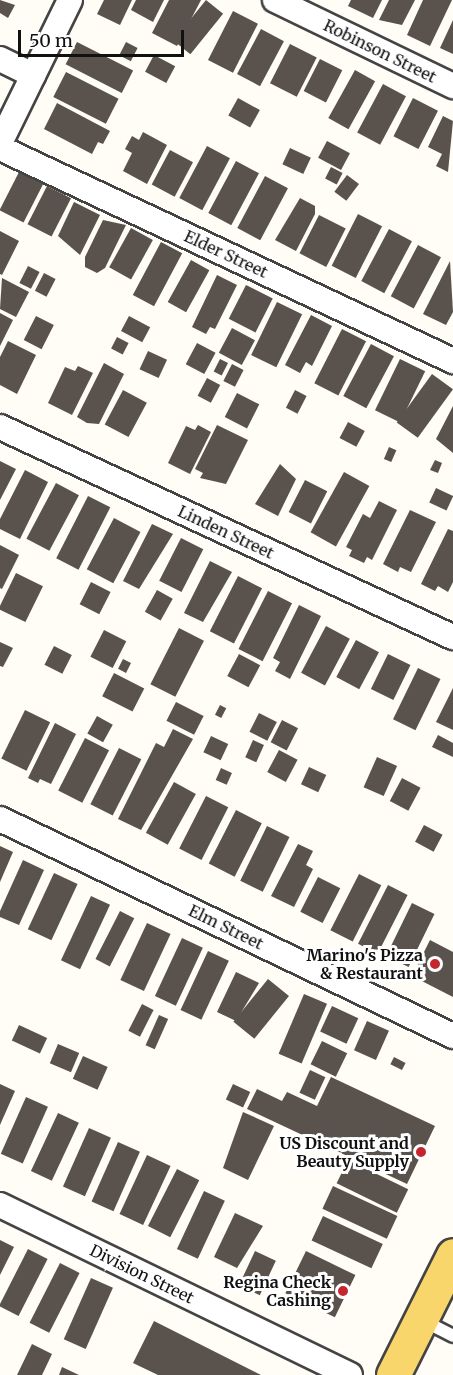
<!DOCTYPE html>
<html>
<head>
<meta charset="utf-8">
<style>
  body { margin:0 }
  #map { position:relative; width:453px; height:1375px; overflow:hidden; background:#fffdf5; font-family:Merriweather,serif }
  div>[style] { position:absolute }
  [style*='--x'] { left:calc(var(--x)*1px); top:calc(var(--y)*1px); width:calc(var(--w)*1px); rotate:calc(var(--a)*1deg) }
  .building>* { inset:0; background:#5a524d; transform-origin:0 0 }
  .roads { filter:drop-shadow(2px 0 #444) drop-shadow(-2px 0 #444) drop-shadow(0 2px #444) drop-shadow(0 -2px #444) }
  .service>* { height:12px; margin:-6px; padding:0 6px; transform-origin:6px; border-radius:6px; background:#fff }
  .minor>* { height:24px; margin:-12px; padding:0 12px; transform-origin:12px; border-radius:12px; background:#fff }
  .primary>* { height:33px; margin:-16.5px; padding:0 16.5px; transform-origin:16.5px; border-radius:16.5px; background:#f9d66b }
  .dots>* { width:16px; height:16px; translate:-50% -50%; box-sizing:border-box; border:3px solid #fff; border-radius:50% }
  span { translate:-50% -50%; white-space:nowrap; text-align:center; line-height:1.15; -webkit-text-stroke:6px #fff; paint-order:stroke }
  .street-label { font-size:16px; color:#111 }
  .poi-label { font-size:16px; color:#111; font-weight:700 }
  .right { translate:-100% -50%; text-align:right }
  .scale { position:absolute; left:18px; top:30px; width:166px; height:27px; box-sizing:border-box; border:3px solid #111; border-top:0; padding-left:8px; font-size:18px; line-height:21px; white-space:nowrap; color:#111; -webkit-text-stroke:4px #fff; paint-order:stroke }
</style>
</head>
<body>
<div id="map">
  <div class="building">
    <div style="clip-path:polygon(0 0,15px 5px,8px 18px,0 13px)"></div>
    <div style="clip-path:polygon(104px 0,132px 0,120px 25px,97px 14px)"></div>
    <div style="clip-path:polygon(136px 0,164px 0,153px 22px,131px 10px)"></div>
    <div style="clip-path:polygon(169px 0,201px 0,177px 46px,152px 33px)"></div>
    <div style="left:206px;top:0;width:22px;height:52px;rotate:39deg"></div>
    <div style="clip-path:polygon(351px 0,382px 0,373px 18px,348px 6px)"></div>
    <div style="clip-path:polygon(389px 0,415px 0,402px 25px,379px 20px)"></div>
    <div style="clip-path:polygon(423px 0,452px 0,430px 46px,407px 35px)"></div>
    <div style="left:233px;top:11px;width:28px;height:55px;rotate:27deg"></div>
    <div style="clip-path:polygon(453px 20px,453px 54px,440px 48px)"></div>
    <div style="left:261px;top:29px;width:26px;height:51px;rotate:28deg"></div>
    <div style="left:77px;top:42px;width:63px;height:25px;rotate:27deg"></div>
    <div style="left:126px;top:42px;width:13px;height:15px;rotate:27deg"></div>
    <div style="left:290px;top:44px;width:30px;height:44px;rotate:27deg"></div>
    <div style="left:154px;top:55px;width:24px;height:19px;rotate:28deg"></div>
    <div style="left:320px;top:59px;width:25px;height:36px;rotate:27deg"></div>
    <div style="left:355px;top:70px;width:23px;height:55px;rotate:29deg"></div>
    <div style="left:66px;top:72px;width:59px;height:28px;rotate:27deg"></div>
    <div style="left:383px;top:84px;width:26px;height:55px;rotate:28deg"></div>
    <div style="left:238px;top:98px;width:25px;height:20px;rotate:29deg"></div>
    <div style="left:413px;top:98px;width:28px;height:43px;rotate:27deg"></div>
    <div style="clip-path:polygon(57px 103px,110px 131px,103px 144px,98px 142px,92px 154px,44px 129px)"></div>
    <div style="clip-path:polygon(443px 116px,453px 121px,448px 172px,436px 166px,442px 154px,428px 147px)"></div>
    <div style="clip-path:polygon(143px 132px,167px 145px,147px 184px,123px 171px,132px 153px,125px 149px,132px 136px,139px 140px)"></div>
    <div style="left:327px;top:141px;width:26px;height:19px;rotate:28deg"></div>
    <div style="left:207px;top:146px;width:26px;height:59px;rotate:28deg"></div>
    <div style="left:290px;top:148px;width:23px;height:18px;rotate:25deg"></div>
    <div style="left:170px;top:150px;width:26px;height:39px;rotate:28deg"></div>
    <div style="left:236px;top:161px;width:26px;height:59px;rotate:28deg"></div>
    <div style="left:331px;top:167px;width:13px;height:13px;rotate:27deg"></div>
    <div style="left:19px;top:172px;width:27px;height:43px;rotate:27deg"></div>
    <div style="left:347px;top:175px;width:15px;height:21px;rotate:37deg"></div>
    <div style="left:265px;top:176px;width:26px;height:59px;rotate:28deg"></div>
    <div style="left:47px;top:186px;width:27px;height:43px;rotate:27deg"></div>
    <div style="clip-path:polygon(300px 198px,315px 206px,315px 214px,296px 251px,275px 240px)"></div>
    <div style="clip-path:polygon(74px 202px,100px 215px,80px 255px,58px 236px)"></div>
    <div style="left:358px;top:214px;width:27px;height:58px;rotate:27deg"></div>
    <div style="left:319px;top:215px;width:30px;height:43px;rotate:27deg"></div>
    <div style="clip-path:polygon(103px 220px,126px 225px,105px 268px,97px 273px,85px 267px,85px 257px)"></div>
    <div style="left:131px;top:228px;width:25px;height:45px;rotate:29deg"></div>
    <div style="left:389px;top:229px;width:26px;height:59px;rotate:28deg"></div>
    <div style="clip-path:polygon(0 231px,19px 241px,2px 275px,0 274px)"></div>
    <div style="left:161px;top:242px;width:24px;height:60px;rotate:28deg"></div>
    <div style="left:418px;top:245px;width:26px;height:58px;rotate:28deg"></div>
    <div style="left:191px;top:260px;width:21px;height:48px;rotate:29deg"></div>
    <div style="clip-path:polygon(450px 261px,453px 312px,446px 325px,423px 314px)"></div>
    <div style="left:28px;top:266px;width:13px;height:19px;rotate:27deg"></div>
    <div style="left:44px;top:273px;width:13px;height:20px;rotate:27deg"></div>
    <div style="clip-path:polygon(217px 275px,237px 285px,215px 329px,210px 327px,206px 334px,192px 327px)"></div>
    <div style="clip-path:polygon(2px 278px,29px 292px,16px 317px,0 309px)"></div>
    <div style="left:246px;top:285px;width:30px;height:38px;rotate:27deg"></div>
    <div style="left:277px;top:302px;width:28px;height:59px;rotate:26deg"></div>
    <div style="clip-path:polygon(0 313px,13px 320px,0 346px)"></div>
    <div style="clip-path:polygon(311px 315px,332px 326px,312px 366px,306px 362px,300px 373px,285px 365px)"></div>
    <div style="left:36px;top:316px;width:20px;height:27px;rotate:27deg"></div>
    <div style="left:129px;top:316px;width:24px;height:17px;rotate:28deg"></div>
    <div style="left:232px;top:328px;width:26px;height:28px;rotate:28deg"></div>
    <div style="left:342px;top:329px;width:27px;height:61px;rotate:27deg"></div>
    <div style="left:117px;top:337px;width:13px;height:13px;rotate:27deg"></div>
    <div style="clip-path:polygon(8px 341px,36px 355px,17px 394px,0 385px,0 357px)"></div>
    <div style="left:197px;top:343px;width:21px;height:24px;rotate:28deg"></div>
    <div style="left:371px;top:344px;width:26px;height:59px;rotate:28deg"></div>
    <div style="left:148px;top:351px;width:21px;height:20px;rotate:25deg"></div>
    <div style="left:220px;top:359px;width:9px;height:14px;rotate:27deg"></div>
    <div style="left:400px;top:359px;width:28px;height:57px;rotate:26deg"></div>
    <div style="clip-path:polygon(104px 363px,124px 374px,99px 424px,87px 423px,77px 417px)"></div>
    <div style="left:232px;top:364px;width:13px;height:19px;rotate:27deg"></div>
    <div style="clip-path:polygon(78px 366px,93px 373px,72px 415px,48px 403px,65px 367px,75px 371px)"></div>
    <div style="left:432px;top:374px;width:26px;height:60px;rotate:36deg"></div>
    <div style="left:207px;top:378px;width:15px;height:20px;rotate:28deg"></div>
    <div style="left:123px;top:390px;width:27px;height:39px;rotate:28deg"></div>
    <div style="left:295px;top:390px;width:13px;height:20px;rotate:27deg"></div>
    <div style="left:237px;top:393px;width:25px;height:27px;rotate:27deg"></div>
    <div style="clip-path:polygon(453px 406px,453px 453px,436px 439px)"></div>
    <div style="left:348px;top:422px;width:19px;height:18px;rotate:28deg"></div>
    <div style="clip-path:polygon(198px 425px,211px 432px,190px 474px,168px 463px,186px 426px,195px 430px)"></div>
    <div style="clip-path:polygon(217px 425px,248px 440px,226px 484px,200px 478px,203px 473px,195px 469px)"></div>
    <div style="left:389px;top:447px;width:8px;height:13px;rotate:23deg"></div>
    <div style="clip-path:polygon(435px 460px,442px 463px,438px 473px,430px 470px)"></div>
    <div style="clip-path:polygon(0 461px,16px 469px,0 500px)"></div>
    <div style="clip-path:polygon(280px 464px,296px 479px,278px 516px,255px 504px)"></div>
    <div style="clip-path:polygon(25px 470px,48px 482px,20px 539px,0 529px,0 519px)"></div>
    <div style="left:344px;top:472px;width:29px;height:69px;rotate:29deg"></div>
    <div style="left:305px;top:480px;width:25px;height:36px;rotate:27deg"></div>
    <div style="left:56px;top:483px;width:26px;height:63px;rotate:28deg"></div>
    <div style="left:436px;top:488px;width:19px;height:16px;rotate:25deg"></div>
    <div style="left:88px;top:496px;width:25px;height:70px;rotate:27deg"></div>
    <div style="clip-path:polygon(379px 501px,397px 510px,372px 560px,367px 557px,364px 563px,349px 556px,352px 550px,346px 547px,363px 514px,370px 518px)"></div>
    <div style="clip-path:polygon(410px 510px,436px 522px,411px 572px,400px 567px,398px 572px,383px 564px)"></div>
    <div style="left:114px;top:518px;width:30px;height:58px;rotate:28deg"></div>
    <div style="clip-path:polygon(152px 524px,173px 534px,139px 589px,123px 581px)"></div>
    <div style="clip-path:polygon(448px 529px,453px 531px,453px 582px,448px 592px,438px 586px,435px 591px,421px 584px)"></div>
    <div style="left:181px;top:538px;width:25px;height:48px;rotate:27deg"></div>
    <div style="clip-path:polygon(0 545px,19px 555px,2px 589px,0 588px)"></div>
    <div style="clip-path:polygon(210px 561px,232px 572px,203px 622px,184px 613px)"></div>
    <div style="left:16px;top:573px;width:30px;height:40px;rotate:26deg"></div>
    <div style="left:238px;top:576px;width:27px;height:62px;rotate:27deg"></div>
    <div style="left:91px;top:582px;width:22px;height:25px;rotate:27deg"></div>
    <div style="left:157px;top:590px;width:18px;height:25px;rotate:29deg"></div>
    <div style="left:268px;top:591px;width:27px;height:65px;rotate:27deg"></div>
    <div style="clip-path:polygon(299px 605px,321px 616px,290px 679px,275px 671px,280px 662px,273px 658px)"></div>
    <div style="left:326px;top:626px;width:27px;height:53px;rotate:28deg"></div>
    <div style="left:179px;top:628px;width:28px;height:63px;rotate:27deg"></div>
    <div style="left:104px;top:630px;width:25px;height:30px;rotate:27deg"></div>
    <div style="left:356px;top:640px;width:26px;height:42px;rotate:28deg"></div>
    <div style="clip-path:polygon(0 642px,13px 648px,3px 667px,0 666px)"></div>
    <div style="left:54px;top:646px;width:20px;height:21px;rotate:27deg"></div>
    <div style="left:239px;top:654px;width:24px;height:25px;rotate:28deg"></div>
    <div style="left:388px;top:654px;width:25px;height:39px;rotate:26deg"></div>
    <div style="left:123px;top:659px;width:9px;height:11px;rotate:27deg"></div>
    <div style="left:418px;top:668px;width:25px;height:57px;rotate:26deg"></div>
    <div style="left:114px;top:673px;width:34px;height:26px;rotate:27deg"></div>
    <div style="clip-path:polygon(453px 688px,453px 730px,436px 722px)"></div>
    <div style="left:176px;top:702px;width:31px;height:21px;rotate:27deg"></div>
    <div style="left:220px;top:705px;width:7px;height:11px;rotate:27deg"></div>
    <div style="left:25px;top:710px;width:28px;height:54px;rotate:26deg"></div>
    <div style="left:259px;top:713px;width:20px;height:21px;rotate:27deg"></div>
    <div style="left:97px;top:716px;width:18px;height:20px;rotate:29deg"></div>
    <div style="left:282px;top:720px;width:18px;height:25px;rotate:27deg"></div>
    <div style="clip-path:polygon(55px 723px,76px 734px,51px 784px,40px 779px,38px 783px,28px 778px)"></div>
    <div style="clip-path:polygon(173px 729px,193px 739px,141px 830px,118px 819px,156px 743px,164px 747px)"></div>
    <div style="clip-path:polygon(438px 735px,453px 743px,453px 757px,432px 747px)"></div>
    <div style="left:211px;top:736px;width:19px;height:18px;rotate:25deg"></div>
    <div style="left:85px;top:738px;width:27px;height:59px;rotate:27deg"></div>
    <div style="left:253px;top:740px;width:12px;height:19px;rotate:24deg"></div>
    <div style="left:119px;top:748px;width:25px;height:63px;rotate:27deg"></div>
    <div style="left:279px;top:750px;width:21px;height:25px;rotate:28deg"></div>
    <div style="left:377px;top:757px;width:22px;height:33px;rotate:24deg"></div>
    <div style="left:309px;top:767px;width:19px;height:19px;rotate:25deg"></div>
    <div style="left:221px;top:768px;width:12px;height:13px;rotate:24deg"></div>
    <div style="left:402px;top:778px;width:21px;height:26px;rotate:28deg"></div>
    <div style="left:174px;top:782px;width:25px;height:58px;rotate:29deg"></div>
    <div style="left:206px;top:796px;width:25px;height:59px;rotate:27deg"></div>
    <div style="left:236px;top:810px;width:29px;height:60px;rotate:27deg"></div>
    <div style="left:424px;top:825px;width:21px;height:19px;rotate:28deg"></div>
    <div style="left:267px;top:826px;width:25px;height:61px;rotate:26deg"></div>
    <div style="clip-path:polygon(298px 844px,313px 851px,306px 865px,313px 869px,294px 907px,271px 896px)"></div>
    <div style="clip-path:polygon(0 846px,13px 852px,0 882px)"></div>
    <div style="clip-path:polygon(23px 860px,44px 870px,19px 925px,0 917px,0 911px)"></div>
    <div style="left:54px;top:873px;width:26px;height:62px;rotate:25deg"></div>
    <div style="left:359px;top:874px;width:25px;height:63px;rotate:27deg"></div>
    <div style="left:318px;top:877px;width:25px;height:39px;rotate:27deg"></div>
    <div style="left:388px;top:885px;width:22px;height:66px;rotate:27deg"></div>
    <div style="left:91px;top:896px;width:21px;height:71px;rotate:25deg"></div>
    <div style="left:412px;top:903px;width:25px;height:59px;rotate:26deg"></div>
    <div style="left:120px;top:911px;width:16px;height:54px;rotate:27deg"></div>
    <div style="left:147px;top:923px;width:26px;height:63px;rotate:25deg"></div>
    <div style="left:182px;top:938px;width:23px;height:64px;rotate:25deg"></div>
    <div style="clip-path:polygon(430px 940px,453px 952px,453px 997px,412px 976px)"></div>
    <div style="left:208px;top:951px;width:23px;height:65px;rotate:25deg"></div>
    <div style="clip-path:polygon(236px 972px,259px 983px,236px 1021px,217px 1012px)"></div>
    <div style="left:268px;top:979px;width:27px;height:55px;rotate:39deg"></div>
    <div style="left:304px;top:994px;width:25px;height:65px;rotate:23deg"></div>
    <div style="left:142px;top:1004px;width:13px;height:30px;rotate:27deg"></div>
    <div style="left:332px;top:1006px;width:29px;height:28px;rotate:25deg"></div>
    <div style="left:159px;top:1015px;width:10px;height:33px;rotate:24deg"></div>
    <div style="left:367px;top:1021px;width:24px;height:32px;rotate:24deg"></div>
    <div style="left:19px;top:1025px;width:31px;height:17px;rotate:25deg"></div>
    <div style="left:322px;top:1041px;width:28px;height:26px;rotate:26deg"></div>
    <div style="left:58px;top:1044px;width:23px;height:21px;rotate:23deg"></div>
    <div style="left:83px;top:1056px;width:27px;height:25px;rotate:24deg"></div>
    <div style="left:394px;top:1057px;width:13px;height:8px;rotate:27deg"></div>
    <div style="left:310px;top:1070px;width:17px;height:25px;rotate:25deg"></div>
    <div style="clip-path:polygon(331px 1077px,435px 1126px,407px 1184px,247px 1109px,257px 1089px,282px 1101px,287px 1092px,317px 1106px)"></div>
    <div style="clip-path:polygon(0 1084px,15px 1091px,0 1125px)"></div>
    <div style="left:233px;top:1084px;width:19px;height:17px;rotate:25deg"></div>
    <div style="left:26px;top:1097px;width:24px;height:62px;rotate:24deg"></div>
    <div style="clip-path:polygon(243px 1112px,274px 1126px,248px 1180px,223px 1168px)"></div>
    <div style="left:58px;top:1113px;width:23px;height:64px;rotate:25deg"></div>
    <div style="left:89px;top:1128px;width:24px;height:64px;rotate:24deg"></div>
    <div style="left:118px;top:1142px;width:24px;height:65px;rotate:24deg"></div>
    <div style="left:147px;top:1155px;width:26px;height:65px;rotate:25deg"></div>
    <div style="left:348px;top:1160px;width:67px;height:26px;rotate:26deg"></div>
    <div style="left:177px;top:1169px;width:25px;height:64px;rotate:27deg"></div>
    <div style="left:333px;top:1186px;width:71px;height:25px;rotate:25deg"></div>
    <div style="left:204px;top:1191px;width:23px;height:64px;rotate:25deg"></div>
    <div style="clip-path:polygon(235px 1213px,263px 1226px,237px 1268px,214px 1257px)"></div>
    <div style="left:323px;top:1216px;width:66px;height:27px;rotate:25deg"></div>
    <div style="clip-path:polygon(0 1240px,14px 1247px,0 1275px)"></div>
    <div style="left:28px;top:1249px;width:22px;height:64px;rotate:27deg"></div>
    <div style="left:255px;top:1251px;width:23px;height:38px;rotate:25deg"></div>
    <div style="left:306px;top:1251px;width:55px;height:47px;rotate:26deg"></div>
    <div style="left:60px;top:1263px;width:22px;height:67px;rotate:27deg"></div>
    <div style="left:91px;top:1278px;width:24px;height:67px;rotate:24deg"></div>
    <div style="clip-path:polygon(154px 1321px,261px 1375px,158px 1375px,133px 1363px)"></div>
    <div style="clip-path:polygon(32px 1344px,52px 1354px,42px 1375px,17px 1375px)"></div>
    <div style="clip-path:polygon(62px 1367px,79px 1375px,59px 1375px)"></div>
  </div>
  <div class="roads">
    <div class="service">
      <div style="--x:422;--y:1320;--w:35;--a:27"></div>
    </div>
    <div class="minor">
      <div style="--x:275;--y:0;--w:198;--a:25.8"></div>
      <div style="--x:0;--y:59;--w:37;--a:26"></div>
      <div style="--x:0;--y:143;--w:159;--a:-63.9"></div>
      <div style="--x:0;--y:148;--w:501;--a:25.18"></div>
      <div style="--x:0;--y:427;--w:499;--a:24.9"></div>
      <div style="--x:0;--y:819;--w:502;--a:25.6"></div>
      <div style="--x:0;--y:1205;--w:389;--a:25.9"></div>
    </div>
    <div class="primary">
      <div style="--x:393;--y:1375;--w:134;--a:-63.4"></div>
    </div>
  </div>
  <div class="dots">
    <div style="left:435px;top:964px;background:#c4262e"></div>
    <div style="left:421px;top:1152px;background:#c4262e"></div>
    <div style="left:343px;top:1291px;background:#c4262e"></div>
  </div>
  <div class="street-label">
    <span style="left:380px;top:51px;rotate:26deg">Robinson Street</span>
    <span style="left:226px;top:254px;rotate:25deg">Elder Street</span>
    <span style="left:226px;top:532px;rotate:25deg">Linden Street</span>
    <span style="left:226px;top:927px;rotate:26deg">Elm Street</span>
    <span style="left:142px;top:1274px;rotate:26deg">Division Street</span>
  </div>
  <div class="poi-label">
    <span class="right" style="left:423px;top:964px">Marino's Pizza<br>&amp; Restaurant</span>
    <span class="right" style="left:409px;top:1152px">US Discount and<br>Beauty Supply</span>
    <span class="right" style="left:331px;top:1291px">Regina Check<br>Cashing</span>
  </div>
  <div class="scale">50 m</div>
</div>
</body>
</html>
